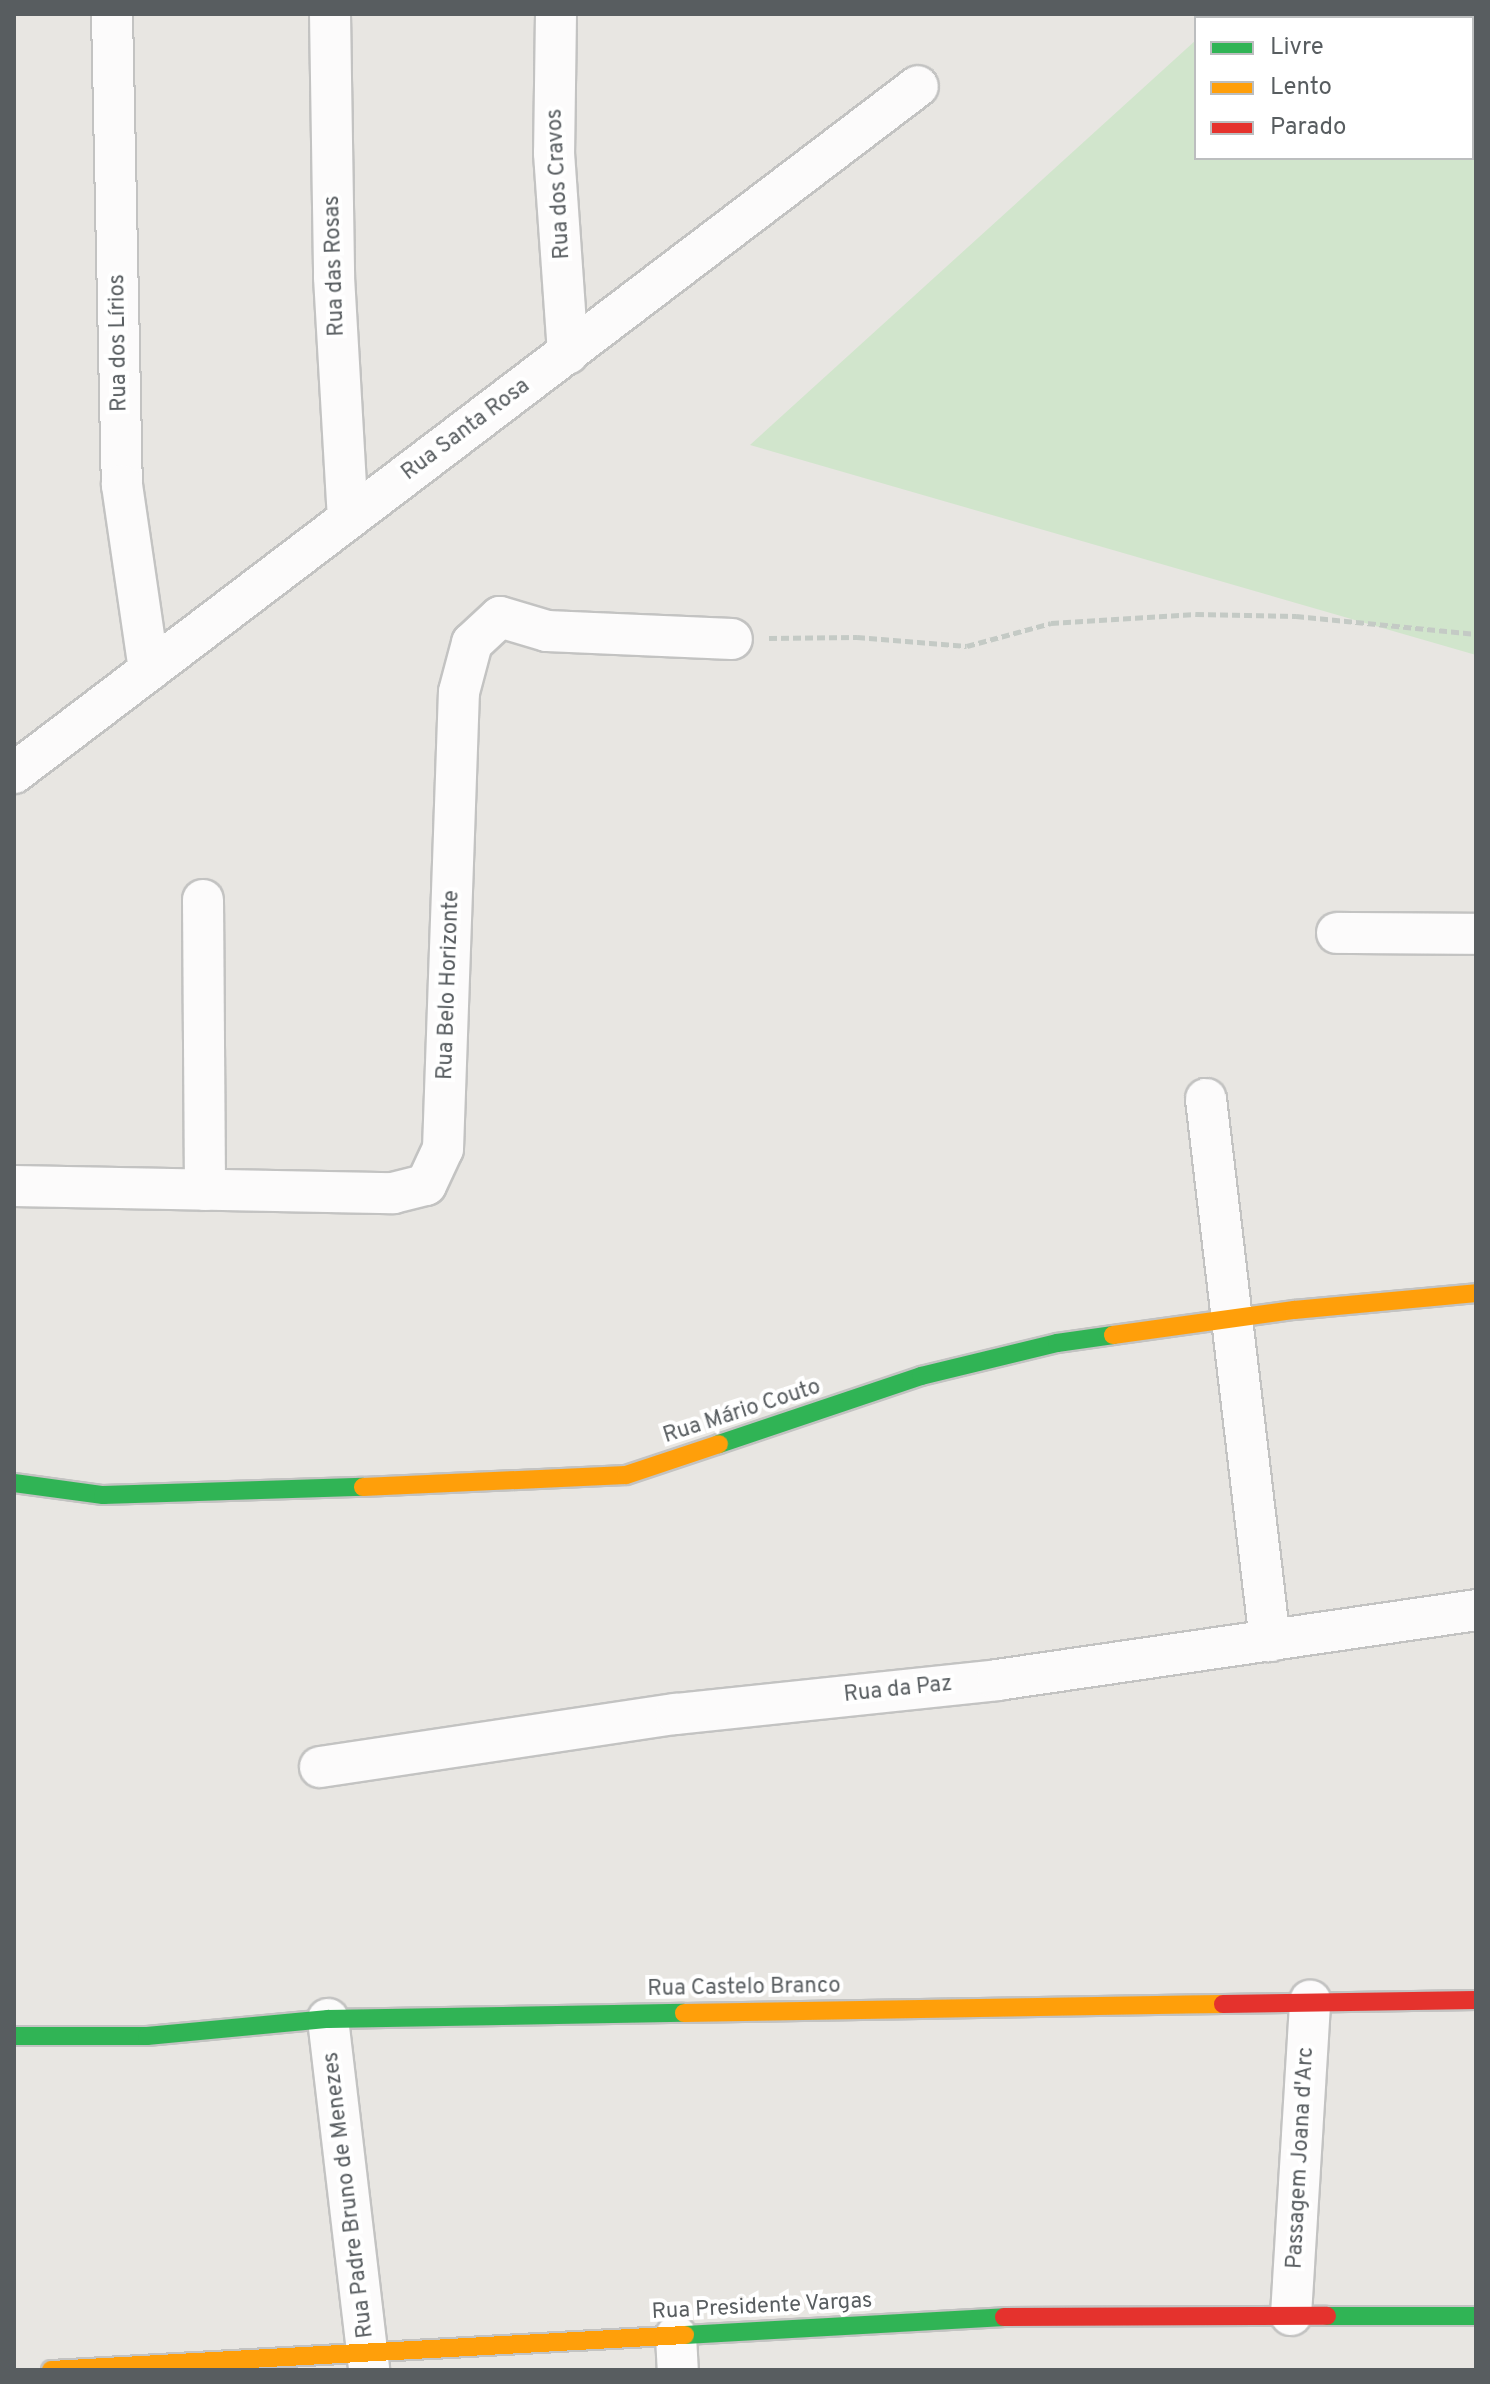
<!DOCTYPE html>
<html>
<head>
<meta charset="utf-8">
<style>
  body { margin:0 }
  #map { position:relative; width:1490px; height:2384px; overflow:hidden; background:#e8e6e2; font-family:Overpass,sans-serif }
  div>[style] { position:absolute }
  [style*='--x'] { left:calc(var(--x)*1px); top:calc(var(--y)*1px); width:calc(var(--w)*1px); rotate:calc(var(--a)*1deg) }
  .green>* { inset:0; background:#d1e5cc }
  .path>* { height:5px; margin-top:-2.5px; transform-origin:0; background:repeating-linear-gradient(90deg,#c4cac5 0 8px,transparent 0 12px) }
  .roads { filter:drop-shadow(2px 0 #c3c3c2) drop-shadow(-2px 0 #c3c3c2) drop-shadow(0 2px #c3c3c2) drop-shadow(0 -2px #c3c3c2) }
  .street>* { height:40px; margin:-20px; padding:0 20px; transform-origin:20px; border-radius:20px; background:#fcfbfb }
  .fast>* { height:18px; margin:-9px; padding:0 9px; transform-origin:9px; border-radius:9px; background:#30b455 }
  .slow>* { height:18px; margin:-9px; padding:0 9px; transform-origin:9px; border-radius:9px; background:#ff9f0a }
  .jam>* { height:18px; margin:-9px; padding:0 9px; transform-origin:9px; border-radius:9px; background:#e5322d }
  span { translate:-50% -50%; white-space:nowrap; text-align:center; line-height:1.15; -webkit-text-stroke:8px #fff; paint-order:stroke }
  .street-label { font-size:22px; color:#585d60 }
  .frame { position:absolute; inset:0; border:16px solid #585d60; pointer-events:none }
  .legend { position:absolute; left:1194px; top:16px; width:280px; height:144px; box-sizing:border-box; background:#fff; border:2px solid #bcbebf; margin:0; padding:10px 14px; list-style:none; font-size:24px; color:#585d60 }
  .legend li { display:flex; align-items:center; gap:16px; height:40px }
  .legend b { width:40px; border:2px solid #bcbebf }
</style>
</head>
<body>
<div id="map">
  <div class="green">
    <div style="clip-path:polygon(1217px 14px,1476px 14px,1476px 655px,750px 445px,1196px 40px,1196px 158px,1472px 158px,1472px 18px)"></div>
  </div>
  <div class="path">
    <div style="--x:769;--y:638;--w:88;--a:-0.7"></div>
    <div style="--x:857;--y:637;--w:110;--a:4.7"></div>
    <div style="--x:967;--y:646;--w:87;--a:-15.3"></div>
    <div style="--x:1051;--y:623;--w:145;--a:-3.6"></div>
    <div style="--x:1196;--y:614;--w:100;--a:1.1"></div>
    <div style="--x:1296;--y:616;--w:181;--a:5.7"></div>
  </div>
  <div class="roads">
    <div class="street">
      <div style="--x:112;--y:14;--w:471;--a:88.8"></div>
      <div style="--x:122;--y:485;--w:187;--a:81.7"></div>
      <div style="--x:330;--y:14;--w:263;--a:89.1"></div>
      <div style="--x:334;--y:277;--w:240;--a:86.7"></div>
      <div style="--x:556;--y:14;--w:139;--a:90.8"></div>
      <div style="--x:554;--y:153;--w:201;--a:86"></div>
      <div style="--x:14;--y:773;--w:1135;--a:-37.23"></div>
      <div style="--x:203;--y:900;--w:290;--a:89.6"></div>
      <div style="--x:1337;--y:933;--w:139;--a:0.4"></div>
      <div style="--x:1206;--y:1099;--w:546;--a:83.27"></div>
      <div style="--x:14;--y:1186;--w:379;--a:1.1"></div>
      <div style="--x:393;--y:1193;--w:34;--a:-14"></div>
      <div style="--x:426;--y:1185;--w:40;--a:-65"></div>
      <div style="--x:443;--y:1149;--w:457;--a:-88"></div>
      <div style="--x:459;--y:692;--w:51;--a:-75.1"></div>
      <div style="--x:472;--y:643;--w:38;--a:-43"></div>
      <div style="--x:500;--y:617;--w:49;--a:16.6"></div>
      <div style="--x:547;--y:631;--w:185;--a:2.5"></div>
      <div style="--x:320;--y:1767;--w:360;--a:-8.5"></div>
      <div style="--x:676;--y:1714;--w:323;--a:-6"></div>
      <div style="--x:997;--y:1680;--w:484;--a:-8.3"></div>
      <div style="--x:328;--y:2019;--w:353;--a:83.3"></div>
      <div style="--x:1291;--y:2315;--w:315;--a:-86.5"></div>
      <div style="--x:676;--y:2336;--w:34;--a:87"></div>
    </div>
    <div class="fast">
      <div style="--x:719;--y:1444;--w:213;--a:-18.6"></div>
      <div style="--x:921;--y:1376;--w:140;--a:-13.6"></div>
      <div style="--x:1057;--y:1343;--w:57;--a:-8.1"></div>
      <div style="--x:14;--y:1483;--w:90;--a:7.7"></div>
      <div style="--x:103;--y:1495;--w:260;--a:-1.8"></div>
      <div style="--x:14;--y:2036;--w:133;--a:0"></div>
      <div style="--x:147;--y:2036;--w:182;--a:-5.4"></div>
      <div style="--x:328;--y:2019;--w:356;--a:-1"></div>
      <div style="--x:1327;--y:2316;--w:149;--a:0"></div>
      <div style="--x:685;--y:2335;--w:320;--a:-3.2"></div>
    </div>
    <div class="slow">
      <div style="--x:1113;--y:1335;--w:183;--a:-7.9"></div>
      <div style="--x:1294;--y:1310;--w:183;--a:-5.3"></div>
      <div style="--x:363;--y:1487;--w:263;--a:-2.6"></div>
      <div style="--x:626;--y:1475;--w:98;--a:-18.4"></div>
      <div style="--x:684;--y:2013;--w:539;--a:-0.96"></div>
      <div style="--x:51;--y:2370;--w:635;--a:-3.16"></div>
    </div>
    <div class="jam">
      <div style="--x:1223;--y:2004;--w:253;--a:-0.9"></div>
      <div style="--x:1004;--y:2317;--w:323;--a:-0.2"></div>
    </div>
  </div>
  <div class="street-label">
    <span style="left:559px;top:184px;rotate:-93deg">Rua dos Cravos</span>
    <span style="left:335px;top:266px;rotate:-92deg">Rua das Rosas</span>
    <span style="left:119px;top:343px;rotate:-91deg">Rua dos Lírios</span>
    <span style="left:466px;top:430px;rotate:-37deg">Rua Santa Rosa</span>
    <span style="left:449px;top:985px;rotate:-88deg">Rua Belo Horizonte</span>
    <span style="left:742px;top:1412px;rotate:-18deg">Rua Mário Couto</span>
    <span style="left:898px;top:1690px;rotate:-6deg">Rua da Paz</span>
    <span style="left:744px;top:1988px;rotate:-1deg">Rua Castelo Branco</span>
    <span style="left:1301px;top:2158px;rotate:-87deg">Passagem Joana d'Arc</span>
    <span style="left:349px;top:2195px;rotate:-97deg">Rua Padre Bruno de Menezes</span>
    <span style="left:762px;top:2307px;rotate:-3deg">Rua Presidente Vargas</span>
  </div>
  <div class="frame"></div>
  <ul class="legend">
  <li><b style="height:10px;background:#30b455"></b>Livre</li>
  <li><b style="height:10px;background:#ff9f0a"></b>Lento</li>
  <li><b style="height:10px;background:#e5322d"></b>Parado</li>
  </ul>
</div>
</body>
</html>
